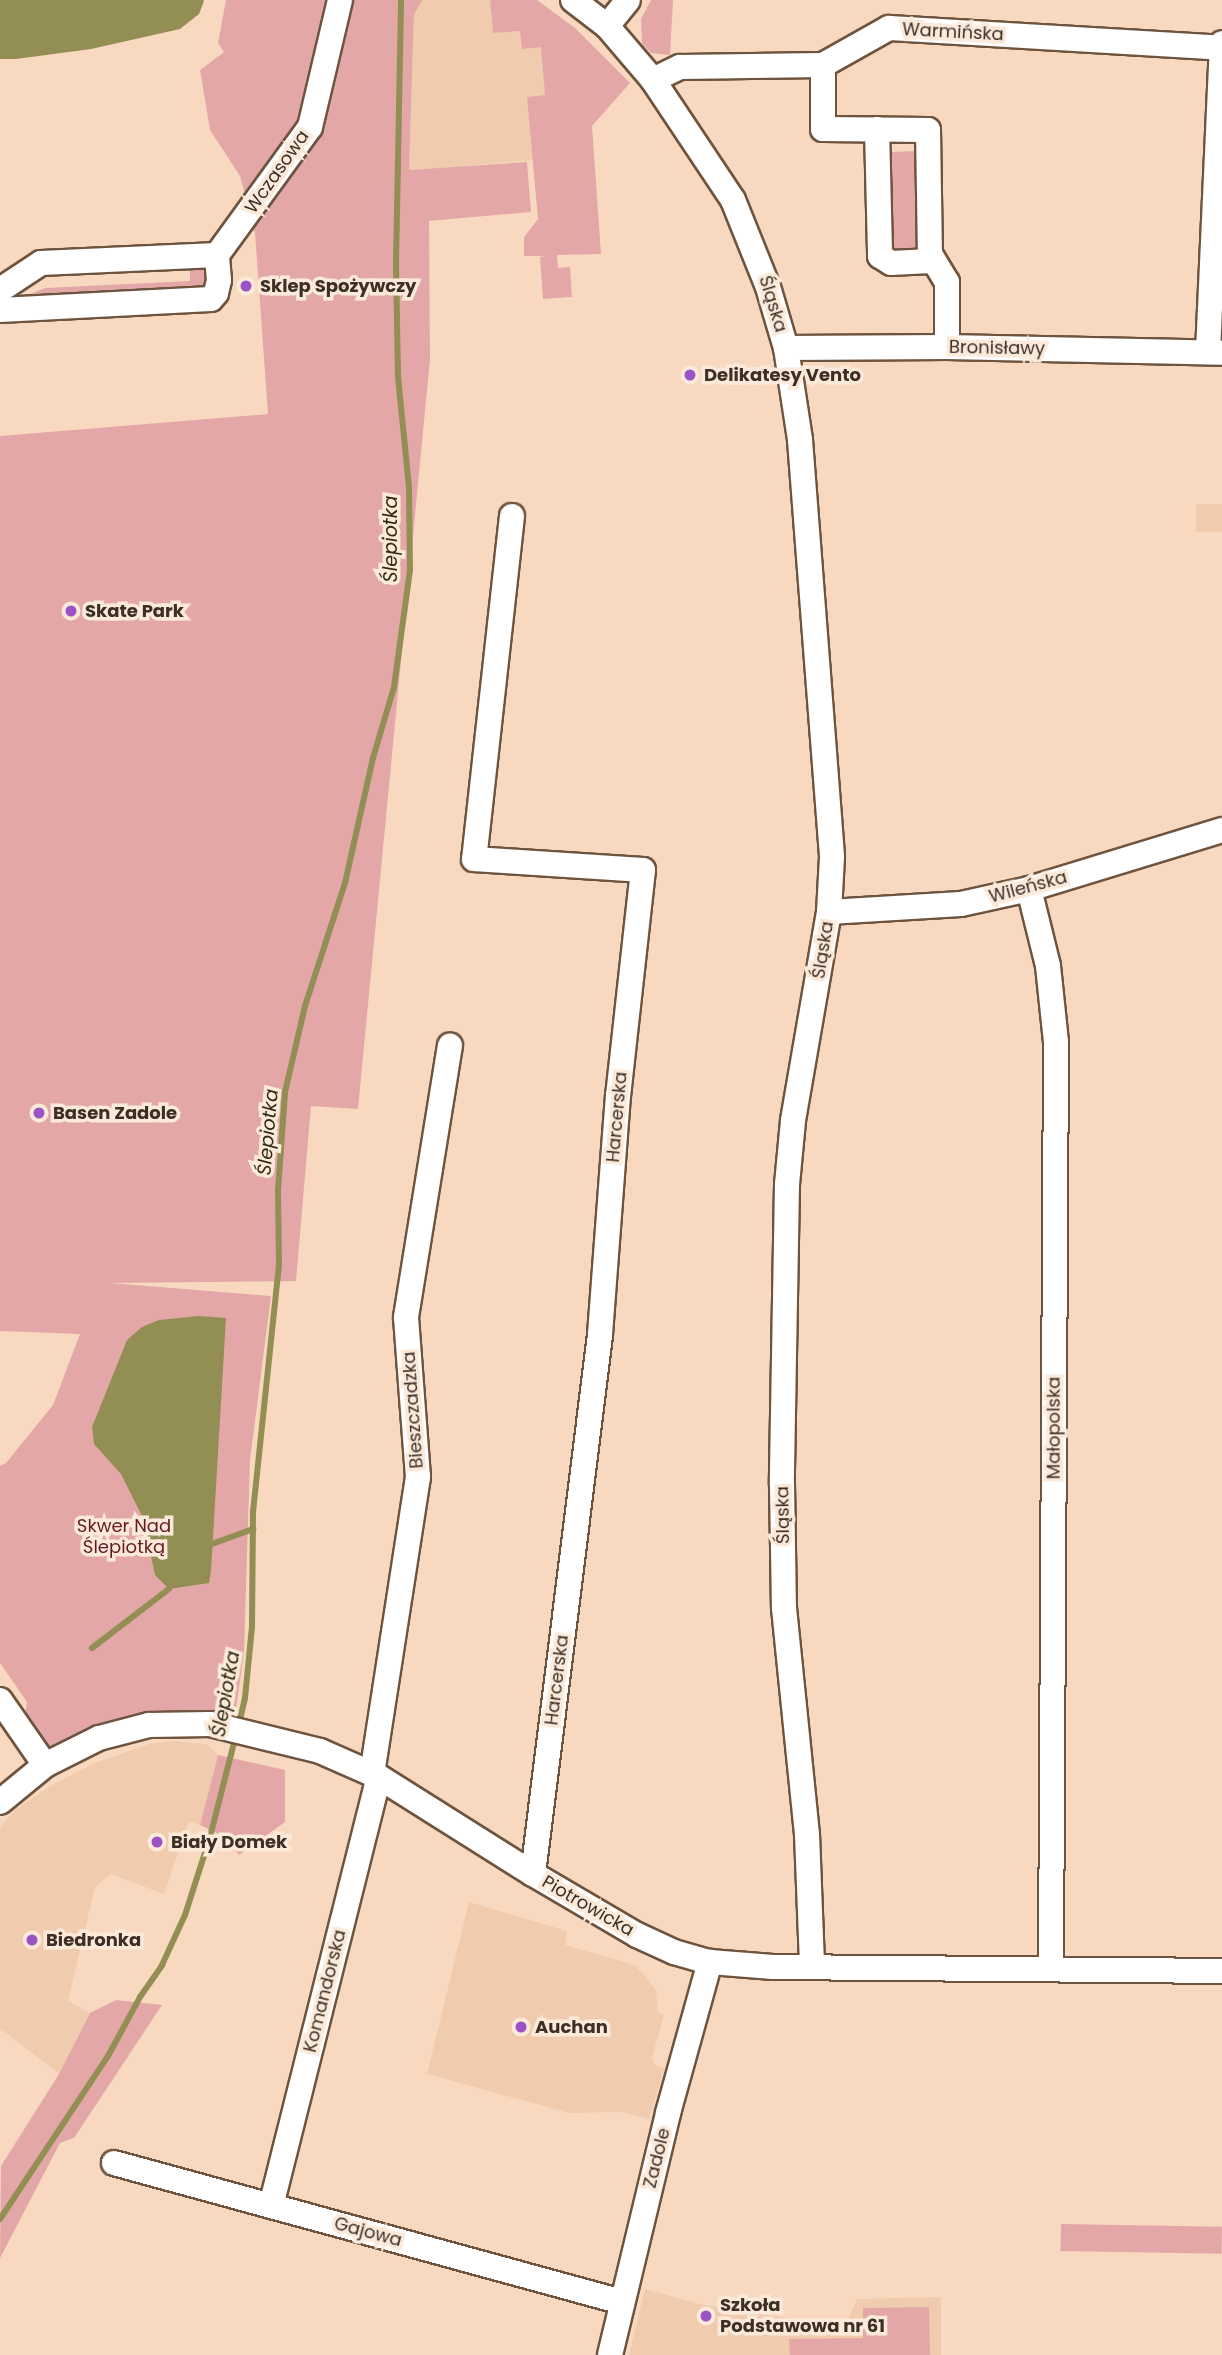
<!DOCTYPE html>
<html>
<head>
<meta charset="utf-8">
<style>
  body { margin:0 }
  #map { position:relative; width:1222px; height:2355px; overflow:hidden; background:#f8d9c0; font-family:Poppins,sans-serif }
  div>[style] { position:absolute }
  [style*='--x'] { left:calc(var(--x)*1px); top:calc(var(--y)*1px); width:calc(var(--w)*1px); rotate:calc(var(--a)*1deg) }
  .built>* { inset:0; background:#f0cbad; transform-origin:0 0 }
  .green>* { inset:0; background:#e4a7a8; transform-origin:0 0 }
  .water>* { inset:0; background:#938e53 }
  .stream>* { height:6px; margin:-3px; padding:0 3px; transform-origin:3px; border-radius:3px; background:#938e53 }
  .roads { filter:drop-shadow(2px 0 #6e543e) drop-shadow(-2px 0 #6e543e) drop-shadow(0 2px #6e543e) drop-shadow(0 -2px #6e543e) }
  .minor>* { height:24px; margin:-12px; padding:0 12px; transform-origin:12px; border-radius:12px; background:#fff }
  .dots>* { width:19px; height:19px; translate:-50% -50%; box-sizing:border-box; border:4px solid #fbe9da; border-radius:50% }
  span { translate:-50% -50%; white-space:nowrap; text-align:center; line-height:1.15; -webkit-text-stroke:7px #fbe9da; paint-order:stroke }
  .street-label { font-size:18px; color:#3c3026 }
  .poi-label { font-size:18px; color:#3c3026; font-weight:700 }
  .left { translate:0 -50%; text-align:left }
  .park-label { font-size:18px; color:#671a25 }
  .water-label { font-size:19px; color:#2e2b0f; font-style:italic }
</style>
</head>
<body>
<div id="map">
  <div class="built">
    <div style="clip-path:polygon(422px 0,490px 0,493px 33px,520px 31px,541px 47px,545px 95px,527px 97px,533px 160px,409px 171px,414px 15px)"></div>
    <div style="left:1196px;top:504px;width:26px;height:28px"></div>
    <div style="clip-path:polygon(172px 1741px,207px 1744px,218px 1755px,200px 1825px,189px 1821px,164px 1894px,111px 1874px,95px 1887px,68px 2001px,90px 2013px,59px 2074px,0 2028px,0 1827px,15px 1810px,52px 1785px,95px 1763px,149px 1744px)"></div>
    <div style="clip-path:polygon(469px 1902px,567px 1931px,565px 1945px,634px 1965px,644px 1975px,656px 1990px,658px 2013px,664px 2015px,652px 2058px,655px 2065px,664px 2068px,649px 2119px,620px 2112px,569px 2113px,427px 2074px)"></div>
    <div style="clip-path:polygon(645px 2289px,700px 2304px,845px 2327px,857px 2299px,941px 2297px,941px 2355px,629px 2355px)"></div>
  </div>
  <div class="green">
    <div style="clip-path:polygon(226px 0,422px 0,414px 15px,409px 170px,527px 162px,531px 212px,429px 221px,430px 359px,358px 1109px,311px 1106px,296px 1281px,110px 1283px,271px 1296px,250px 1460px,244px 1652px,235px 1716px,213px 1712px,128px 1716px,90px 1729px,45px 1751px,24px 1722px,27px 1702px,0 1663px,0 1466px,6px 1463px,53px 1405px,80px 1334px,0 1331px,0 436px,268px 414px,255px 233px,240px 176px,210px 130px,200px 70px,224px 52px,218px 43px)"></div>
    <div style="clip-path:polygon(490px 0,537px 0,575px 28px,630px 83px,592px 126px,601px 254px,557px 255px,558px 268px,570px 267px,572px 297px,543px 299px,540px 257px,546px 256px,524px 256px,524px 237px,538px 219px,527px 97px,545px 95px,541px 47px,522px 49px,520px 31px,493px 33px)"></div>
    <div style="clip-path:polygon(651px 0,673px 0,670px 55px,651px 53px,642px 44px,641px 19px)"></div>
    <div style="clip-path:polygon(921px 151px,918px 251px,891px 250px,888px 152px)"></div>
    <div style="clip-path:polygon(201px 266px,208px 274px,209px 289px,20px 298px,45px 288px,190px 281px,190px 268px)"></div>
    <div style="clip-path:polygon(218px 1755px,285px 1770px,285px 1822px,239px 1855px,227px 1838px,200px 1825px)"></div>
    <div style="clip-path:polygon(116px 2000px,162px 2005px,74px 2138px,60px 2143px,0 2258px,1px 2166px,59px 2074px,90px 2013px)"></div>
    <div style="left:1061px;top:2224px;width:161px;height:27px;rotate:1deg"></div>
    <div style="clip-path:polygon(929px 2307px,930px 2355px,790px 2355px,789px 2339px,863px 2338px,863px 2308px)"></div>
  </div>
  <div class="water">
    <div style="clip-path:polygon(0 0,203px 0,204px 1px,199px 14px,180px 29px,91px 49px,16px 59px,0 59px)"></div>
    <div style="clip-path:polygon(198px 1316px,226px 1318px,211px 1571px,209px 1583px,169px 1589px,155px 1575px,143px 1518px,121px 1474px,94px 1444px,92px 1427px,127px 1340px,142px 1327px,159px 1320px)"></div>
  </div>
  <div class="stream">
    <div style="--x:212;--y:1544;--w:44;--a:-20.1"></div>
    <div style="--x:92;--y:1648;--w:97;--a:-37.5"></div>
    <div style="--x:239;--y:1724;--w:27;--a:-77"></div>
    <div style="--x:245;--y:1698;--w:71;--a:-84.4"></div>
    <div style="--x:252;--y:1627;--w:115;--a:-89.5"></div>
    <div style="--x:253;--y:1512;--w:248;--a:-84"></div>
    <div style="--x:279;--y:1265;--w:75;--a:-90.8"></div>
    <div style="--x:278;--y:1190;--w:98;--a:-85.9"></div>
    <div style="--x:285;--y:1092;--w:88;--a:-76.9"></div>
    <div style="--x:305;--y:1006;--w:129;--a:-72"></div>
    <div style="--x:345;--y:883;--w:128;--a:-77.4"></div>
    <div style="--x:373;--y:758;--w:74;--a:-73.5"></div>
    <div style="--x:394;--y:687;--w:118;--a:-82.2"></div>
    <div style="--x:410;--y:570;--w:83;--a:-90.7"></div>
    <div style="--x:409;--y:487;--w:111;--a:-95.7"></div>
    <div style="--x:398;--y:377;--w:113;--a:-91"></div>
    <div style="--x:396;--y:264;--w:264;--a:-88.9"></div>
    <div style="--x:0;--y:2219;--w:196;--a:-56.5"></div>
    <div style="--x:108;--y:2056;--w:67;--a:-61.5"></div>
    <div style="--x:140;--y:1997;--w:39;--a:-55"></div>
    <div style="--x:162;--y:1965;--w:55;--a:-65.3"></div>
    <div style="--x:185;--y:1915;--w:82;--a:-72.2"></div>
    <div style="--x:210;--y:1837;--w:105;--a:-75.7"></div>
  </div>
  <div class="roads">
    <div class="minor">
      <div style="--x:573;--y:0;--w:43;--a:37.4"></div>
      <div style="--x:607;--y:26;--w:71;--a:49.6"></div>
      <div style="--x:653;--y:80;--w:144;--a:56.3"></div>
      <div style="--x:733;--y:200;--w:94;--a:68.1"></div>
      <div style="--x:768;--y:287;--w:64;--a:73.6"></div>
      <div style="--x:786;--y:348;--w:93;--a:81.3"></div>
      <div style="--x:800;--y:440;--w:418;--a:85.6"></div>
      <div style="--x:832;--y:857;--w:55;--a:93.1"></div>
      <div style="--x:829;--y:912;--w:212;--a:99.8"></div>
      <div style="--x:793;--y:1121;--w:63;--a:95.4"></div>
      <div style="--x:787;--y:1184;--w:300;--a:91"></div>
      <div style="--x:782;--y:1484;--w:124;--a:89.1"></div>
      <div style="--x:784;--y:1608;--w:227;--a:84.2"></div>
      <div style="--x:807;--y:1834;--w:133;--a:87.8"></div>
      <div style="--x:607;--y:26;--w:33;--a:-51"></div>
      <div style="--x:823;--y:65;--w:64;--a:90"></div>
      <div style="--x:823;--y:129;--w:105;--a:0.5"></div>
      <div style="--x:928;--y:130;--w:124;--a:89.1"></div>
      <div style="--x:930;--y:254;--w:33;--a:59"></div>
      <div style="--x:947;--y:282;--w:65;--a:90"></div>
      <div style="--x:653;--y:80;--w:30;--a:-26"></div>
      <div style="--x:680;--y:67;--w:143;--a:-0.8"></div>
      <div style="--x:823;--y:65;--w:76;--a:-29.3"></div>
      <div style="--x:889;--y:28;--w:334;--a:3.4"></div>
      <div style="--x:877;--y:129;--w:127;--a:88.6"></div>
      <div style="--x:880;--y:256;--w:13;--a:32"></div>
      <div style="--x:891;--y:263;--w:40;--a:-2.9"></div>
      <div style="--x:0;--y:290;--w:49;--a:-33.4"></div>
      <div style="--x:41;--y:263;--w:176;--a:-2.6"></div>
      <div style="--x:217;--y:255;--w:158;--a:-54"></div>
      <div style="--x:310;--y:127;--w:130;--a:-76.7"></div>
      <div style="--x:0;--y:310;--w:211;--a:-3"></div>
      <div style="--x:211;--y:299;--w:8;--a:-50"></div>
      <div style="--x:216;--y:293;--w:13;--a:-77"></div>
      <div style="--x:219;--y:280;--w:25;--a:-95"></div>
      <div style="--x:786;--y:348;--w:161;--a:-0.4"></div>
      <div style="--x:947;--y:347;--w:275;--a:1.2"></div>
      <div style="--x:1208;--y:352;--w:309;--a:-87.4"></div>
      <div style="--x:512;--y:516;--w:345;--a:96.3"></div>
      <div style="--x:474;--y:859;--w:169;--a:3.7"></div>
      <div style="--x:643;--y:870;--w:226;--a:96.3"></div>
      <div style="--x:618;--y:1095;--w:241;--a:94.3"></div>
      <div style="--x:600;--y:1335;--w:543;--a:97.09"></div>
      <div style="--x:1029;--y:889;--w:79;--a:76.1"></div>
      <div style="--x:1048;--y:966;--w:76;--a:84"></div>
      <div style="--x:1056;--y:1042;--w:927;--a:90.31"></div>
      <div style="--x:829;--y:912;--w:132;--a:-3.5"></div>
      <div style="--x:961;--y:904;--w:70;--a:-12.4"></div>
      <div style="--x:1029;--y:889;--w:202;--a:-17"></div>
      <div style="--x:0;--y:1700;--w:79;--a:55.3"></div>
      <div style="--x:372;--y:1774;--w:301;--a:-81.2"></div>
      <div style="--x:418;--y:1477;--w:160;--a:-94.3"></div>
      <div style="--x:406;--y:1317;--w:275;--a:-80.8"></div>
      <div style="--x:0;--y:1802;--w:58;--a:-39.4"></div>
      <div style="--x:45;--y:1765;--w:60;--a:-26.6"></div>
      <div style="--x:99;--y:1738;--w:52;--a:-14.6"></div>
      <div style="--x:149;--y:1725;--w:61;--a:-0.9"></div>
      <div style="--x:210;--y:1724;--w:113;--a:13.8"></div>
      <div style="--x:320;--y:1751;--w:64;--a:23.8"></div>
      <div style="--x:379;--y:1777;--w:182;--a:32.2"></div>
      <div style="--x:533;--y:1874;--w:121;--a:30.4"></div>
      <div style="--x:637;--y:1935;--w:41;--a:24.7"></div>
      <div style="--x:674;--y:1952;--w:37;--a:16"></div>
      <div style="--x:710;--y:1962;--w:63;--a:4.5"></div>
      <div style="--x:773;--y:1967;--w:449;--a:0.5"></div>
      <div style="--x:114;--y:2163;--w:527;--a:15.3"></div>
      <div style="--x:271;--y:2206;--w:442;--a:-75.9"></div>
      <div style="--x:610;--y:2355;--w:249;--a:-76.5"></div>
      <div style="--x:668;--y:2113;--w:157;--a:-74.5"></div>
    </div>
  </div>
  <div class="dots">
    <div style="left:246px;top:286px;background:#9b52c5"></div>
    <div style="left:690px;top:375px;background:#9b52c5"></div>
    <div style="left:71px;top:611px;background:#9b52c5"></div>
    <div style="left:39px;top:1113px;background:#9b52c5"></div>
    <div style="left:157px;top:1842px;background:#9b52c5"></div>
    <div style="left:32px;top:1940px;background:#9b52c5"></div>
    <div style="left:521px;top:2027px;background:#9b52c5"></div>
    <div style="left:706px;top:2316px;background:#9b52c5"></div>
  </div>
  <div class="street-label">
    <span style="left:953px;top:32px;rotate:3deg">Warmińska</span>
    <span style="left:277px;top:172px;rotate:-55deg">Wczasowa</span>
    <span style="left:773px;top:304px;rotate:73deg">Śląska</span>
    <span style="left:997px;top:348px;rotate:1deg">Bronisławy</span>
    <span style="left:1028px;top:887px;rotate:-15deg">Wileńska</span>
    <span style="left:823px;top:950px;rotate:-81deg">Śląska</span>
    <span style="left:617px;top:1117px;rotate:-85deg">Harcerska</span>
    <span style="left:413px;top:1410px;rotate:-94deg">Bieszczadzka</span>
    <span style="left:1054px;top:1428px;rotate:-90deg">Małopolska</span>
    <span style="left:783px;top:1515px;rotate:-91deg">Śląska</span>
    <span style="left:557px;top:1680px;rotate:-83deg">Harcerska</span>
    <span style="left:588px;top:1906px;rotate:30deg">Piotrowicka</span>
    <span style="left:325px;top:1991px;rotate:-76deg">Komandorska</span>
    <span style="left:657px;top:2158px;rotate:-76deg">Zadole</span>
    <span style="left:368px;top:2232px;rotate:15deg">Gajowa</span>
  </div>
  <div class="poi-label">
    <span class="left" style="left:260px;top:286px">Sklep Spożywczy</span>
    <span class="left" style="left:704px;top:375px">Delikatesy Vento</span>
    <span class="left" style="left:85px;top:611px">Skate Park</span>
    <span class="left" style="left:53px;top:1113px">Basen Zadole</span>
    <span class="left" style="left:171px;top:1842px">Biały Domek</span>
    <span class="left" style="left:46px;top:1940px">Biedronka</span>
    <span class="left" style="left:535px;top:2027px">Auchan</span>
    <span class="left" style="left:720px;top:2316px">Szkoła<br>Podstawowa nr 61</span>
  </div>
  <div class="park-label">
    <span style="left:124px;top:1537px">Skwer Nad<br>Ślepiotką</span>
  </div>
  <div class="water-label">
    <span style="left:391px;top:539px;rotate:-90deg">Ślepiotka</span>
    <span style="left:268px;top:1132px;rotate:-85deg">Ślepiotka</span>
    <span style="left:226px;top:1694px;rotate:-80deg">Ślepiotka</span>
  </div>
</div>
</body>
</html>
